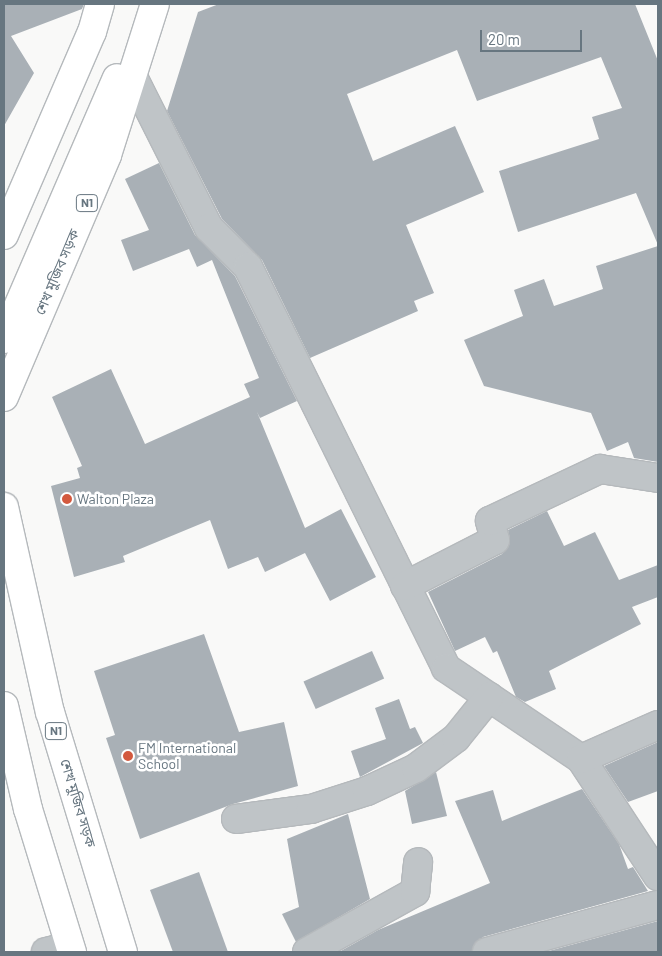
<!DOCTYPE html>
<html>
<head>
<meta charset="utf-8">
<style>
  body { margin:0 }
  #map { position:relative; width:662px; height:956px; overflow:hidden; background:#f9f9f8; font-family:Barlow,"Noto Sans Bengali",sans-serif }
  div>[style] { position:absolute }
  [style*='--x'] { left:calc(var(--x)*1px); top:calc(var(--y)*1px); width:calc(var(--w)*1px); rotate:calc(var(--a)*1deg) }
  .building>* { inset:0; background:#a9b0b6; transform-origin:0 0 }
  .roads { filter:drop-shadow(1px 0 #b5b9bc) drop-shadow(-1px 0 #b5b9bc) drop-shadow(0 1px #b5b9bc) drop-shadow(0 -1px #b5b9bc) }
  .minor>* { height:28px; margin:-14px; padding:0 14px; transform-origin:14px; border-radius:14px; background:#bfc4c7 }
  .highway>* { height:28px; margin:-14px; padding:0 14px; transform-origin:14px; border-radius:14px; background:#fff }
  .dots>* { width:14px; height:14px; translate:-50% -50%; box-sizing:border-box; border:2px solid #fff; border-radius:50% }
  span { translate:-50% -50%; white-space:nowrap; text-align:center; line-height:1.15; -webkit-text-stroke:5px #fff; paint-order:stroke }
  .shield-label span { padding:1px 4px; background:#fff; border:1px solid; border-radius:4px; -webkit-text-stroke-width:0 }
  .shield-label { font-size:12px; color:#677680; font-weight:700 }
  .street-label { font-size:14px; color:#677680 }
  .poi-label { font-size:14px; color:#677680 }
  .left { translate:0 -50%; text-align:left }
  .frame { position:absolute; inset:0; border:5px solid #677680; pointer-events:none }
  .scale { position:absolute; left:480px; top:30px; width:102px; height:22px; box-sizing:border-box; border:2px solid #677680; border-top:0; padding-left:6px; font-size:15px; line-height:18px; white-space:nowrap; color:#677680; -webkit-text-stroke:4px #fff; paint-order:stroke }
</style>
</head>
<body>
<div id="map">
  <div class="building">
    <div style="clip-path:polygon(4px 4px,84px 4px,82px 9px,11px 36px,34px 73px,4px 126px)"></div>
    <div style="clip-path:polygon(219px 4px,635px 4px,658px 61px,658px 245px,636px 193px,518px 232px,499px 171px,599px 139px,592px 117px,622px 108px,601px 57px,477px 101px,457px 50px,347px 94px,373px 161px,455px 126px,484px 192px,406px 225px,434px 293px,414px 301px,418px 311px,310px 358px,262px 260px,222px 219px,167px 111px,198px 12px)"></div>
    <div style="clip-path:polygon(159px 163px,195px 235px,235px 276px,297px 401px,260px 418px,257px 412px,305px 528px,341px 509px,376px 577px,330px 601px,305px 553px,265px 572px,258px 557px,228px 569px,210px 520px,123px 556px,125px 562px,74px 577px,51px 486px,80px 478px,77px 468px,82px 466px,52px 397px,111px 369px,145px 444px,250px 397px,244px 384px,259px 378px,212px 260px,197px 267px,189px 249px,133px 271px,121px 240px,149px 230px,125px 179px)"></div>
    <div style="clip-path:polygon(658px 246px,658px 462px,634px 458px,628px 442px,607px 451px,591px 413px,484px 386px,464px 340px,523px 316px,514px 290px,544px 279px,554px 306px,603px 289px,596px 266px)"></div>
    <div style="clip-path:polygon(547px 511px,564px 546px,595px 532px,619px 580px,658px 565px,658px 597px,632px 607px,641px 624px,549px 671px,556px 689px,525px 702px,516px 697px,497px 651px,493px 653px,485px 637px,455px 651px,428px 592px,502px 554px,510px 543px,508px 530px)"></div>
    <div style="clip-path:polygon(204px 634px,239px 732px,284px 722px,298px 786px,233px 804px,140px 839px,106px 738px,115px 735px,94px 671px)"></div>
    <div style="left:372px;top:651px;width:30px;height:75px;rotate:66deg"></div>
    <div style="clip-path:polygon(399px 699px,410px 729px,415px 727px,423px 743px,360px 777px,351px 751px,386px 739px,375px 708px)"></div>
    <div style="clip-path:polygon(658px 742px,658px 791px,628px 802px,604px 766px)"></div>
    <div style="clip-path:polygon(436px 772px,447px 816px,412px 824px,405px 791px)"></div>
    <div style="clip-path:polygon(582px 789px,619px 844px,628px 869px,633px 867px,648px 891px,483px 937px,472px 952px,339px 952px,378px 930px,490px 883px,455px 801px,493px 790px,502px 821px)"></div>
    <div style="clip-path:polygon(348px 814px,370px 899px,296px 942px,282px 914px,299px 907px,287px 839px)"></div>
    <div style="clip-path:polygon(199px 872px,228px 952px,173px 952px,150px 890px)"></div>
    <div style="clip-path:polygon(658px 921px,658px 952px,545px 952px)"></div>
  </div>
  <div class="roads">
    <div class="minor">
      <div style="--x:134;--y:79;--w:167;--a:63.3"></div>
      <div style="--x:209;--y:228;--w:55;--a:45"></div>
      <div style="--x:248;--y:267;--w:447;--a:63.7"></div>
      <div style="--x:446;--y:668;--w:163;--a:34"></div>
      <div style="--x:581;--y:759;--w:140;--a:56.7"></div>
      <div style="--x:405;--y:586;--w:101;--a:-27.1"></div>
      <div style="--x:495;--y:540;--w:20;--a:-105"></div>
      <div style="--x:490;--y:521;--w:122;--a:-25.3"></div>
      <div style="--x:600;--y:469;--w:59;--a:8.8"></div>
      <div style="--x:581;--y:759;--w:84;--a:-23.8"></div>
      <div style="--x:236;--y:819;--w:76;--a:-7.6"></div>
      <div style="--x:311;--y:809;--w:59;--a:-17.8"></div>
      <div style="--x:367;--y:791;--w:54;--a:-25.1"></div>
      <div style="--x:416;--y:768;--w:50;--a:-36.9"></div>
      <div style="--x:456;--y:738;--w:53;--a:-51.2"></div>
      <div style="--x:46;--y:952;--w:12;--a:-14"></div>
      <div style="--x:307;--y:952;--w:124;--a:-29.1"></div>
      <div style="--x:415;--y:892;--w:30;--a:-84"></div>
      <div style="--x:487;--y:952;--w:177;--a:-15.4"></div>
    </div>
    <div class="highway">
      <div style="--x:4;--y:235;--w:221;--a:-66.6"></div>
      <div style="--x:92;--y:32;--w:29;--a:-74"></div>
      <div style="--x:4;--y:339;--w:284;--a:-66.6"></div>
      <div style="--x:4;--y:397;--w:263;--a:-66.9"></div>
      <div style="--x:107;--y:155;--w:158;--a:-72.4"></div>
      <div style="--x:4;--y:507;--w:210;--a:77.4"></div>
      <div style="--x:50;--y:712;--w:251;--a:73.1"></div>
      <div style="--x:4;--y:706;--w:106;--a:76.9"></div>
      <div style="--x:28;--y:809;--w:150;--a:72.9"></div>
    </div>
  </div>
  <div class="dots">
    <div style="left:67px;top:499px;background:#d3593e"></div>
    <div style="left:128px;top:756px;background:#d3593e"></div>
  </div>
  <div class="shield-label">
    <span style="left:87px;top:203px">N1</span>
    <span style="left:56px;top:731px">N1</span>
  </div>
  <div class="street-label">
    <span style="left:57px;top:272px;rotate:-67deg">শেখ মুজিব সড়ক</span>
    <span style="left:78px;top:803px;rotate:73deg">শেখ মুজিব সড়ক</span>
  </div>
  <div class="poi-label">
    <span class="left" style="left:77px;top:499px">Walton Plaza</span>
    <span class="left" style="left:138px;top:756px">FM International<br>School</span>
  </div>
  <div class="frame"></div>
  <div class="scale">20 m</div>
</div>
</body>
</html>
